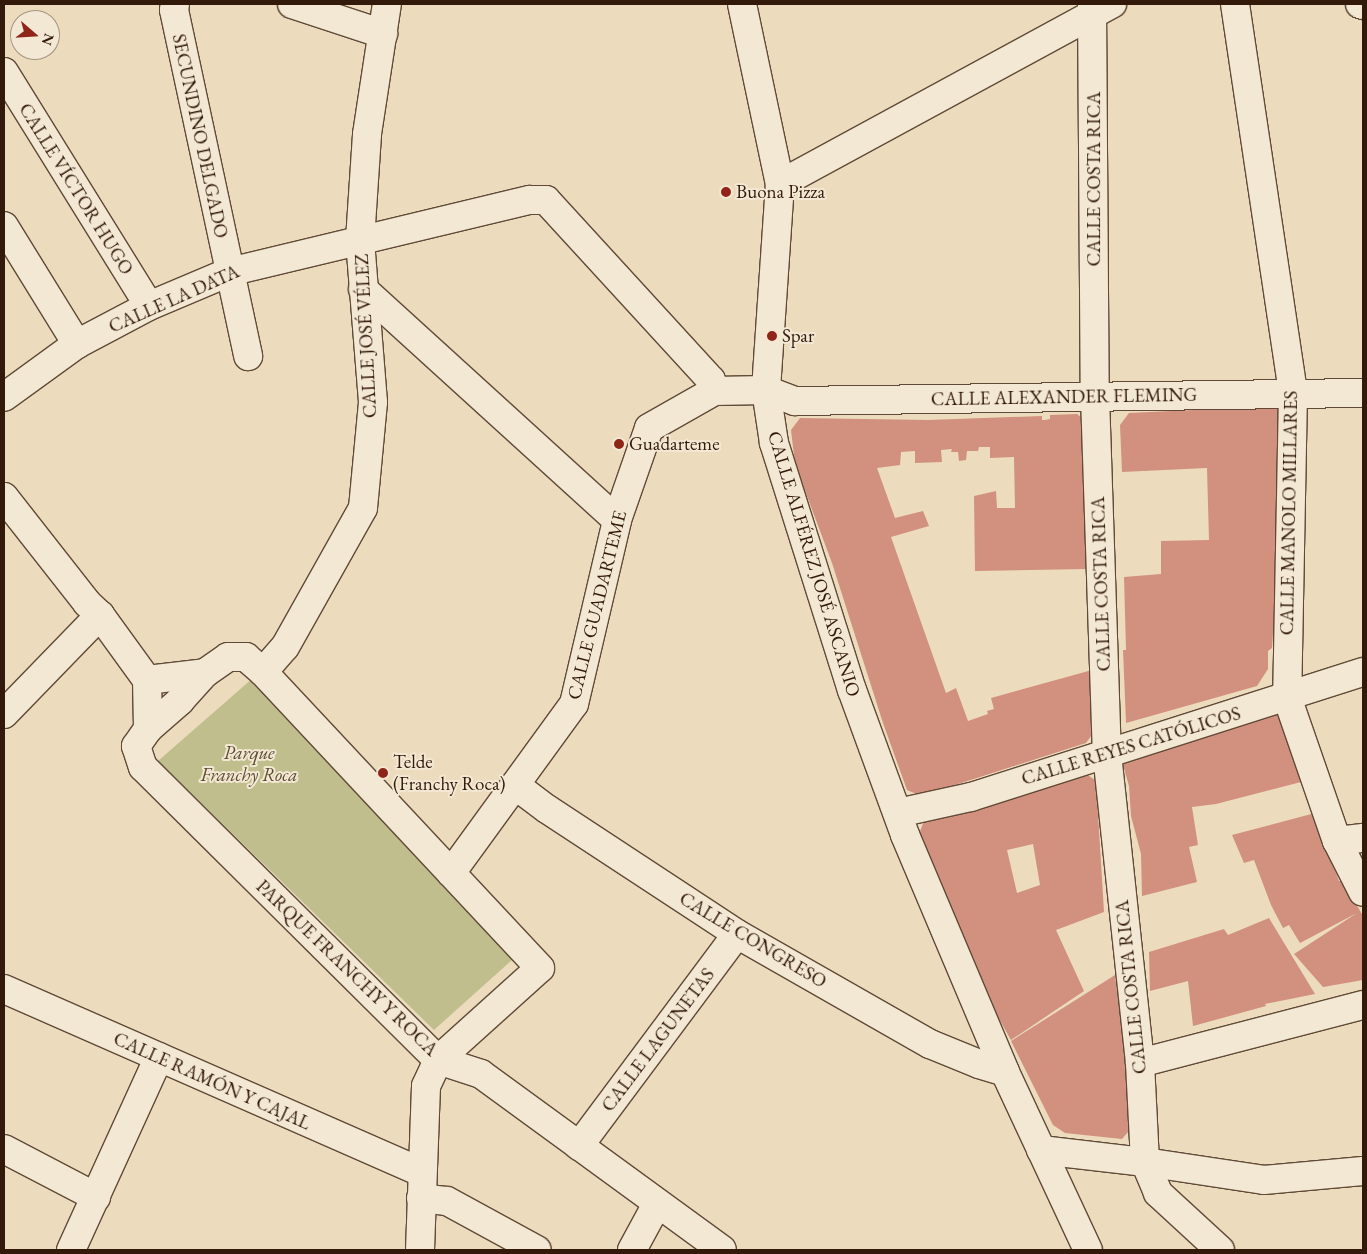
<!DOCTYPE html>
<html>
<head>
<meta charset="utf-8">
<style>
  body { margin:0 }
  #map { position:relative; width:1367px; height:1254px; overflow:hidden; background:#ecdbbd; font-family:"EB Garamond",serif }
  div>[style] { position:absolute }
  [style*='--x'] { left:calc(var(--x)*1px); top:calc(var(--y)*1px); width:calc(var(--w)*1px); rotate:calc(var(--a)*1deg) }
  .green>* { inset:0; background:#bfbe8c }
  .building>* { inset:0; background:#d1917e }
  .roads { filter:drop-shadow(1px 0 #604a37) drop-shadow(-1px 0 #604a37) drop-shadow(0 1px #604a37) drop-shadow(0 -1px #604a37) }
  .minor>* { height:28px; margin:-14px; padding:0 14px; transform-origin:14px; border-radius:14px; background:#f3e8d4 }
  .dots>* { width:14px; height:14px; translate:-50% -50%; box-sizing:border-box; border:2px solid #f3e8d4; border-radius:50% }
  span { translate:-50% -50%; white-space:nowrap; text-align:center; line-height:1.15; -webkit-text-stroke:4px #f3e8d4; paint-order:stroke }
  .street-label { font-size:19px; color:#32190a }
  .poi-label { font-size:19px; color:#32190a }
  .left { translate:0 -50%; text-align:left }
  .park-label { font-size:19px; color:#5c4b31; font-style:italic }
  .frame { position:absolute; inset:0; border:5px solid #32190a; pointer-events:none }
  .north { position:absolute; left:10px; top:10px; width:50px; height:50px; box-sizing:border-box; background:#f3e8d4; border:1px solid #a69583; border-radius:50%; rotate:109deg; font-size:14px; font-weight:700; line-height:20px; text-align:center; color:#32190a }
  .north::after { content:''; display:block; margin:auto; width:18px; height:22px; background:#8f2418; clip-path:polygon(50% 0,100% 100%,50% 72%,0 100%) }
</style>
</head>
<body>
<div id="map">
  <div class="green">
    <div style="clip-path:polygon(253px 678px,512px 960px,434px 1030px,158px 761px)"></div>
  </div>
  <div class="building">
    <div style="clip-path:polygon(1273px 401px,1282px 410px,1274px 587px,1276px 587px,1272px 648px,1268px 651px,1268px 669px,1257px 686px,1126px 723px,1123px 650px,1126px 650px,1124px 577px,1161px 574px,1161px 541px,1209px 540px,1207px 468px,1122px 472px,1120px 425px,1129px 413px,1193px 410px,1193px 406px)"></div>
    <div style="clip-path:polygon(1077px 414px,1087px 422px,1082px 479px,1085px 480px,1087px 569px,975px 571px,974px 496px,996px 491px,997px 508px,1015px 508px,1014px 457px,990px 458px,990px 447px,979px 447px,978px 451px,967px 451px,966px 460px,959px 461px,958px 452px,951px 452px,952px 449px,941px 450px,942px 462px,915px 463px,915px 451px,901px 452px,900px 465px,877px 468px,895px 518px,923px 511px,929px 526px,891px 537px,946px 693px,956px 688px,968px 721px,988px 714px,987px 711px,994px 709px,991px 698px,1092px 670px,1094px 732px,1086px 743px,921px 796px,907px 790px,883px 723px,832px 563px,795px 464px,791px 430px,800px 418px,928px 420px,1042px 416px,1042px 420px,1045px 420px,1050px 419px,1050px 415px)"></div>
    <div style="clip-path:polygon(1285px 700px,1305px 781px,1216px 804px,1192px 807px,1198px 845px,1189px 847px,1197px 882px,1142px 896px,1141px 854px,1131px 816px,1129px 786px,1123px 765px,1129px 754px)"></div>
    <div style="clip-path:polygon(evenodd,1081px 770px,1096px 781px,1104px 912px,1056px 930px,1084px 991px,1011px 1040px,982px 989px,948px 913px,934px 867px,919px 834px,924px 821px,1081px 770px,1033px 844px,1040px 885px,1017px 893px,1007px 850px,1033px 844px)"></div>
    <div style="clip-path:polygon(1315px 813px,1339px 881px,1343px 881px,1363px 916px,1363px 980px,1323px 987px,1294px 954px,1357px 913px,1300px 943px,1289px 925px,1283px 928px,1271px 905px,1254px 860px,1244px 863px,1232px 835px)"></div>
    <div style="clip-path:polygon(1269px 918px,1315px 994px,1265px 1004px,1266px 1006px,1193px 1026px,1188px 981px,1150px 991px,1149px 952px,1224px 929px,1228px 935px)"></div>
    <div style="clip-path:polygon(1115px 975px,1135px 1124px,1122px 1139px,1065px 1133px,1053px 1125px,1011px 1041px)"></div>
  </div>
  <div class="roads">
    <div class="minor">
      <div style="--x:175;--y:4;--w:6;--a:99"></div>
      <div style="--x:174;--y:10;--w:354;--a:77.9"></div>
      <div style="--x:292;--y:4;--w:96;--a:18.2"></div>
      <div style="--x:742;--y:4;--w:184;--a:78.1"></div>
      <div style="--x:780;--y:184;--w:206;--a:93.9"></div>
      <div style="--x:766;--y:390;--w:54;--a:81.4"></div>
      <div style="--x:774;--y:443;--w:259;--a:72.5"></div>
      <div style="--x:852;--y:690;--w:154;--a:69.9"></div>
      <div style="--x:905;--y:835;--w:257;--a:67.1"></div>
      <div style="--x:1005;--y:1072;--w:196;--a:65"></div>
      <div style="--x:1092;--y:4;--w:392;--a:89.6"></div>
      <div style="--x:1095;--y:396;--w:358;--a:88.1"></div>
      <div style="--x:1107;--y:754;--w:311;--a:83.9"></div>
      <div style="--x:1140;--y:1063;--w:99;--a:87.1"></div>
      <div style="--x:1145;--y:1162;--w:34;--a:67"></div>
      <div style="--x:1158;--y:1193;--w:84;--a:42.6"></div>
      <div style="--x:1235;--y:4;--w:393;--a:81.5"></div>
      <div style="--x:1293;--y:393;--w:304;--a:91.1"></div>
      <div style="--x:1287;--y:697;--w:152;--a:70.9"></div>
      <div style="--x:1337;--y:841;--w:57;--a:63"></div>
      <div style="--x:1360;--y:4;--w:3;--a:18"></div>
      <div style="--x:4;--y:72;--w:275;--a:58.2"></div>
      <div style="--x:780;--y:184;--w:378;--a:-28.5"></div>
      <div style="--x:4;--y:226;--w:139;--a:58.3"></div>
      <div style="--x:363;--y:289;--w:343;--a:42.3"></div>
      <div style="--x:4;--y:397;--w:90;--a:-36"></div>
      <div style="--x:77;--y:344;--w:81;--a:-27.8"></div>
      <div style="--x:149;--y:306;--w:87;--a:-23"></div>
      <div style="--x:229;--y:272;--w:309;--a:-13.5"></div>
      <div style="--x:530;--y:200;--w:16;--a:0"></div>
      <div style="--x:546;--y:200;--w:244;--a:47.5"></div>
      <div style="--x:711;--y:380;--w:11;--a:75"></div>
      <div style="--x:4;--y:497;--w:135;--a:51.9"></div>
      <div style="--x:87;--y:603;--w:18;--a:43"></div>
      <div style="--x:100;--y:615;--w:80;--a:54.1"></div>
      <div style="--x:147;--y:680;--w:49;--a:88.8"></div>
      <div style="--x:263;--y:672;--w:33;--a:-49"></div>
      <div style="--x:285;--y:647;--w:159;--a:-60.7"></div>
      <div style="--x:363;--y:508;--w:106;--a:-84.6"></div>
      <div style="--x:373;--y:402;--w:163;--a:-94.6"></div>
      <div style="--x:360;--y:240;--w:106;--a:-86.2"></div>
      <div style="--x:367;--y:134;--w:132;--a:-81.3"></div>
      <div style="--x:147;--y:680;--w:58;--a:-6.9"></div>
      <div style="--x:4;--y:714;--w:138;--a:-45.9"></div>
      <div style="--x:515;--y:785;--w:40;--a:37"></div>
      <div style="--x:547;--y:809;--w:227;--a:33.3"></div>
      <div style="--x:737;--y:934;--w:222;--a:29.7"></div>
      <div style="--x:930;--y:1044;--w:53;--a:22.2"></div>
      <div style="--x:979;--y:1064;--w:27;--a:17"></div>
      <div style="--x:898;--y:813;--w:75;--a:-12.4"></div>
      <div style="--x:971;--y:797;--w:411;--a:-17.7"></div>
      <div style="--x:1337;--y:841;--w:26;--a:-7"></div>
      <div style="--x:451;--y:873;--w:209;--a:-54"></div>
      <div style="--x:574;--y:704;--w:189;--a:-76.8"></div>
      <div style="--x:617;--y:520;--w:97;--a:-70.8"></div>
      <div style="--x:649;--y:428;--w:75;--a:-29.6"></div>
      <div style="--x:714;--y:391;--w:52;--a:-1.1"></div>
      <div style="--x:766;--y:390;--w:31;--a:21"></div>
      <div style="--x:795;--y:401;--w:568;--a:-0.81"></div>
      <div style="--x:4;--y:989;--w:455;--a:23.7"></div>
      <div style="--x:1140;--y:1063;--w:230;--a:-14.6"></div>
      <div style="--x:579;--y:1146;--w:264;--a:-53.3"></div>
      <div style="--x:4;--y:1149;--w:104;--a:27.6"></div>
      <div style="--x:1041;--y:1150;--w:105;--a:6.6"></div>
      <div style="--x:1145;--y:1162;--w:120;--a:8.6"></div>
      <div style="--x:1264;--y:1180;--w:99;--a:-5.2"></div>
      <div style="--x:421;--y:1198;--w:26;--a:7"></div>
      <div style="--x:447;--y:1201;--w:102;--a:28.6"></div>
      <div style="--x:71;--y:1250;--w:212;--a:-65.5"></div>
      <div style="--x:420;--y:1250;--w:164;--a:-87.9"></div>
      <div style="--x:426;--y:1086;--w:29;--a:-65"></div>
      <div style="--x:438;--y:1060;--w:137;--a:-42"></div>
      <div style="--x:540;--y:968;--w:405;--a:-133.1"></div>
      <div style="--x:263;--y:672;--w:23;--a:-139"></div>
      <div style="--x:246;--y:657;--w:18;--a:180"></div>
      <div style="--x:228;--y:657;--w:28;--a:145"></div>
      <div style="--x:205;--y:673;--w:38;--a:132"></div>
      <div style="--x:180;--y:701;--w:43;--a:138.8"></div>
      <div style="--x:148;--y:729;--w:21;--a:125"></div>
      <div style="--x:136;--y:746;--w:22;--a:72"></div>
      <div style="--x:143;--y:767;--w:416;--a:44.8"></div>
      <div style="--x:438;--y:1060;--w:45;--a:18"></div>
      <div style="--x:481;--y:1074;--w:298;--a:36.1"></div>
      <div style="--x:632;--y:1250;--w:52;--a:-61.5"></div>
    </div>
  </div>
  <div class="dots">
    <div style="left:726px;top:192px;background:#8f2418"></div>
    <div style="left:772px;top:336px;background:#8f2418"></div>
    <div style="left:619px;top:444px;background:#8f2418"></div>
    <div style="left:383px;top:773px;background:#8f2418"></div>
  </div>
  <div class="street-label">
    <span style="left:200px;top:136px;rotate:78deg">SECUNDINO DELGADO</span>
    <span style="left:1094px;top:179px;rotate:-90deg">CALLE COSTA RICA</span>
    <span style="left:76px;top:189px;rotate:58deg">CALLE VÍCTOR HUGO</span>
    <span style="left:174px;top:299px;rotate:-24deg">CALLE LA DATA</span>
    <span style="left:366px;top:336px;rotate:-93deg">CALLE JOSÉ VÉLEZ</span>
    <span style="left:1064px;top:397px;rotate:-1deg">CALLE ALEXANDER FLEMING</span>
    <span style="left:1289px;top:513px;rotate:-89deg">CALLE MANOLO MILLARES</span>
    <span style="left:814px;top:564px;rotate:73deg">CALLE ALFÉREZ JOSÉ ASCANIO</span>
    <span style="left:1101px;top:584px;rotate:-92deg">CALLE COSTA RICA</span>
    <span style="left:597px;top:605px;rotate:-76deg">CALLE GUADARTEME</span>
    <span style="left:1131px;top:746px;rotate:-17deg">CALLE REYES CATÓLICOS</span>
    <span style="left:753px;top:940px;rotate:31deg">CALLE CONGRESO</span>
    <span style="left:347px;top:968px;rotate:44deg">PARQUE FRANCHY Y ROCA</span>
    <span style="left:1131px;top:987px;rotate:-96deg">CALLE COSTA RICA</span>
    <span style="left:658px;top:1040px;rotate:-53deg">CALLE LAGUNETAS</span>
    <span style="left:212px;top:1081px;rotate:24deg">CALLE RAMÓN Y CAJAL</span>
  </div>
  <div class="poi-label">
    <span class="left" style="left:736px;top:192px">Buona Pizza</span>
    <span class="left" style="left:782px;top:336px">Spar</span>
    <span class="left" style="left:629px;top:444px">Guadarteme</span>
    <span class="left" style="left:393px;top:773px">Telde<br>(Franchy Roca)</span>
  </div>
  <div class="park-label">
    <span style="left:249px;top:764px">Parque<br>Franchy Roca</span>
  </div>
  <div class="frame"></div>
  <div class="north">N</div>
</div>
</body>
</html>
